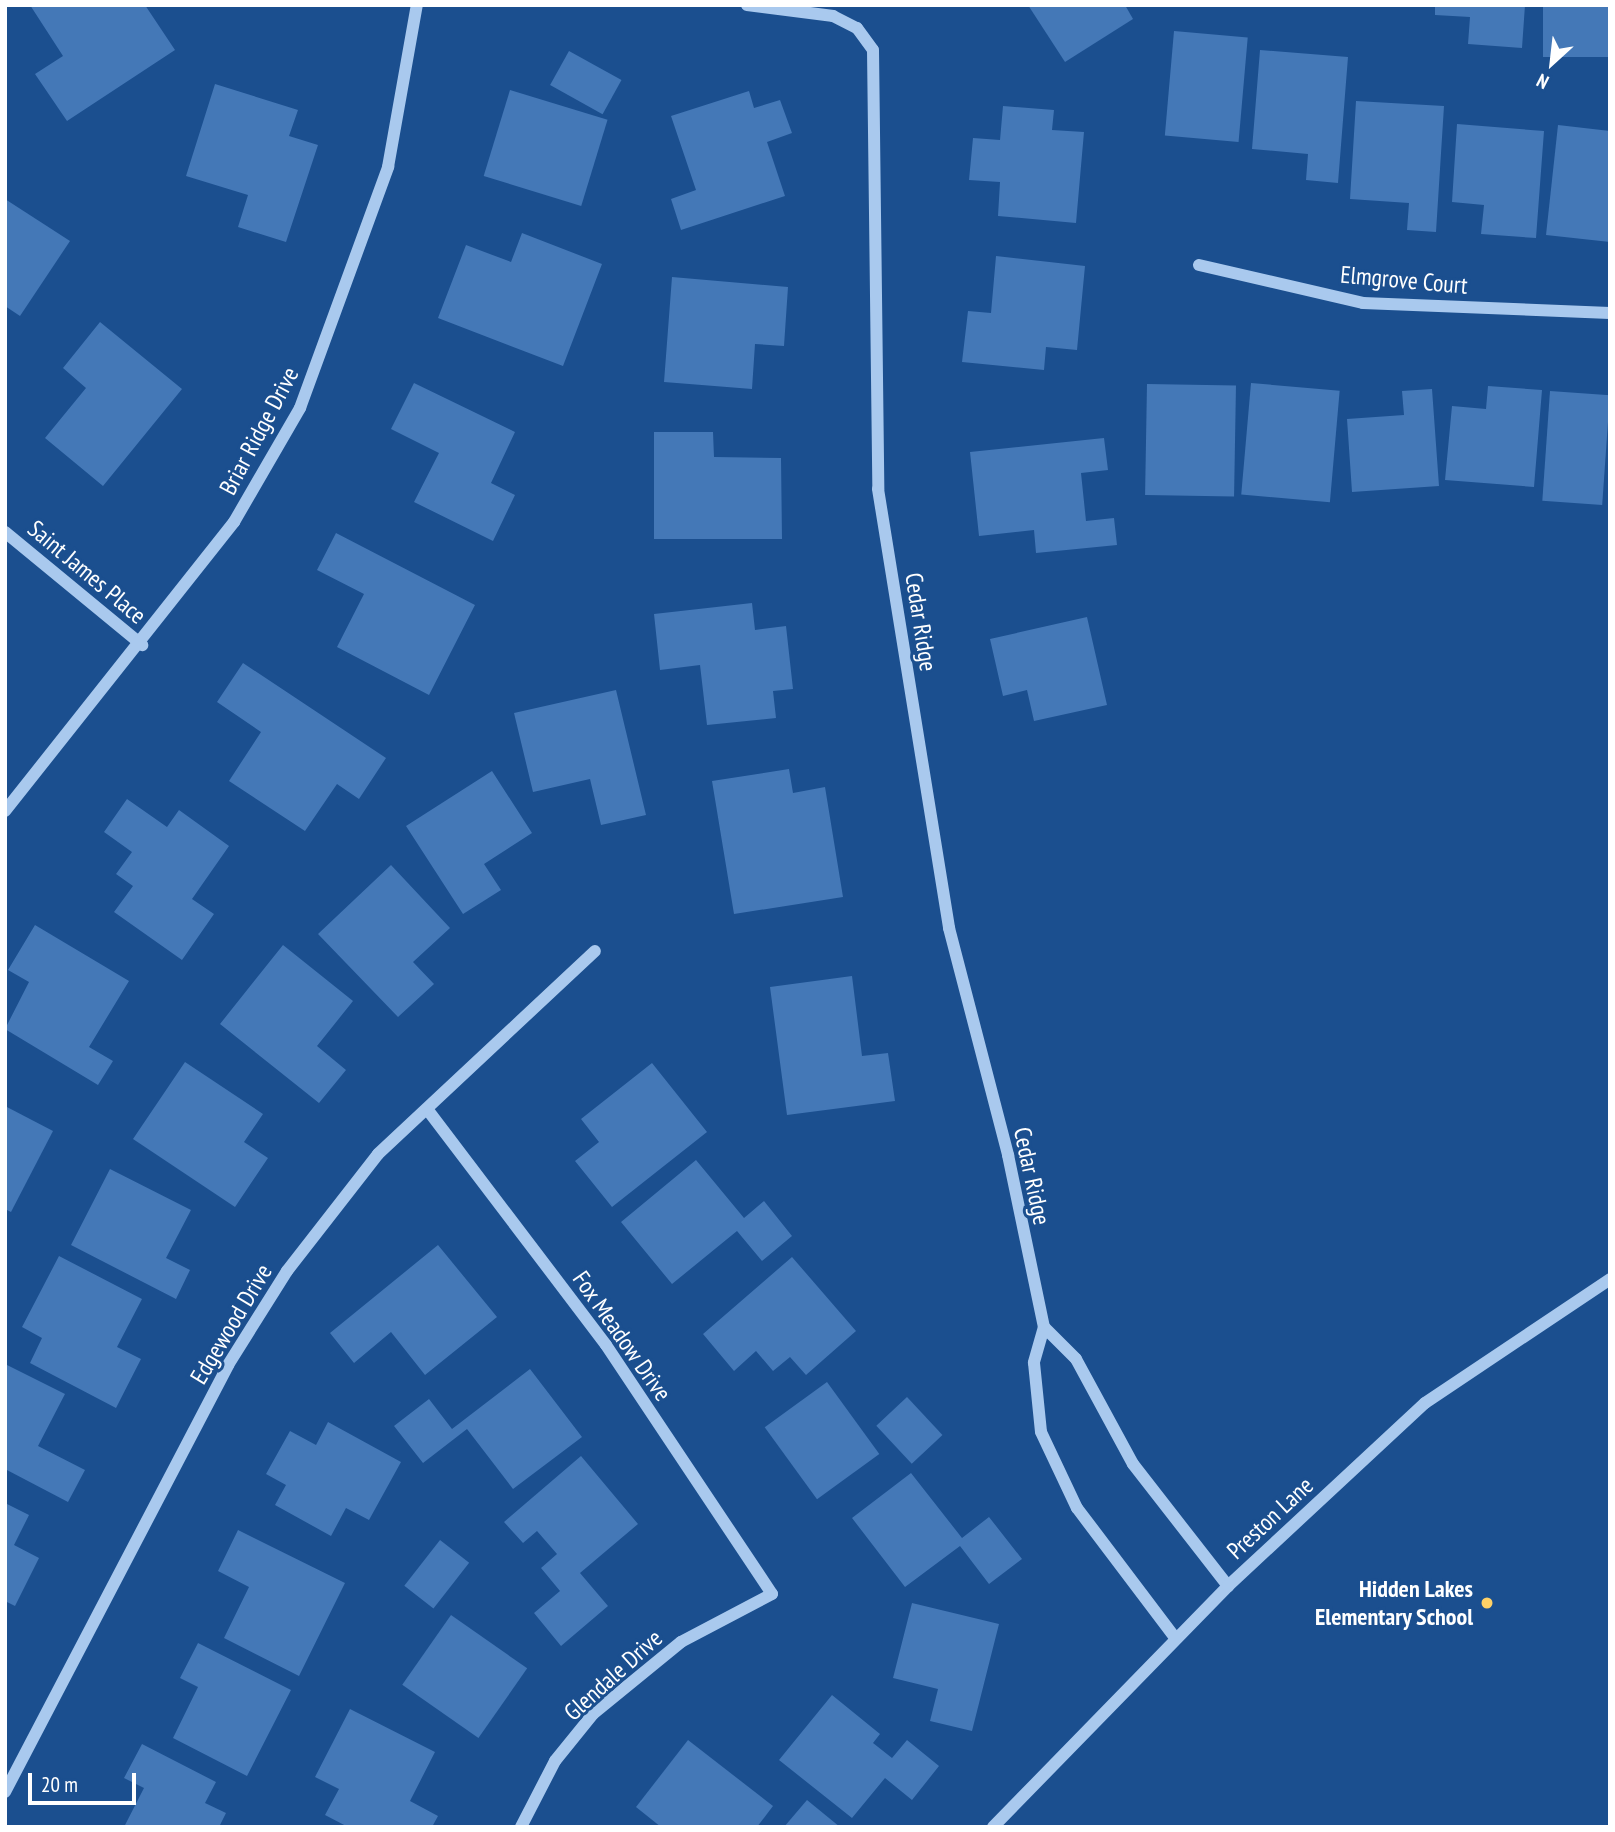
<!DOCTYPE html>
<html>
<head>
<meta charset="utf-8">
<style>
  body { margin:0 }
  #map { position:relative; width:1615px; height:1832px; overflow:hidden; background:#1b4f8f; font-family:"PT Sans Narrow",sans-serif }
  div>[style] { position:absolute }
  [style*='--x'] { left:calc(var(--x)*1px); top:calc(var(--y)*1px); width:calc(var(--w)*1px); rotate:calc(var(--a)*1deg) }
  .building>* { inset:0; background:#4478b7; transform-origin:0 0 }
  .minor>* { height:12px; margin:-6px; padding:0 6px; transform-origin:6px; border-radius:6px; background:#a9c9ee }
  .dots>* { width:19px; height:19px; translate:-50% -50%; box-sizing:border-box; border:4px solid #1b4f8f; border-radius:50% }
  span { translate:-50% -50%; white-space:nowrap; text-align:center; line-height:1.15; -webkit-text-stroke:6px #1b4f8f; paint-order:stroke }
  .street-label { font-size:24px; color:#fff }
  .poi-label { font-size:24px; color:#fff; font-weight:700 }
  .right { translate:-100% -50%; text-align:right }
  .frame { position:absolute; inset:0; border:7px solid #fff; pointer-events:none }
  .north { position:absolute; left:1517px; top:28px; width:70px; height:70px; -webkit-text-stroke:5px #1b4f8f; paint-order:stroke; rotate:207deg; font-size:19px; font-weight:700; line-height:28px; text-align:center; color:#fff }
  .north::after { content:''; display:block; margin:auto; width:24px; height:32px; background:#fff; clip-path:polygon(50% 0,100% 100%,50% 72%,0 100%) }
  .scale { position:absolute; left:28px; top:1773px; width:108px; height:32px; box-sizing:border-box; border:4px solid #fff; border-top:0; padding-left:9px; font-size:21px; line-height:24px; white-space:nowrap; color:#fff; -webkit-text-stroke:5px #1b4f8f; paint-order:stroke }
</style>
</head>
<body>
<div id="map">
  <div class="building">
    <div style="clip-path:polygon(30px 5px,145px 5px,175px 50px,67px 121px,35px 74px,63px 56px)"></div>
    <div style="clip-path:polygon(1028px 5px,1125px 5px,1133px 19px,1065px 62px)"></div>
    <div style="clip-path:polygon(1435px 5px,1525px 5px,1522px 48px,1468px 44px,1470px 17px,1435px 15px)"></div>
    <div style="left:1543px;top:5px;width:67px;height:52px"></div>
    <div style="left:1174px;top:31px;width:74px;height:105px;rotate:5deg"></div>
    <div style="clip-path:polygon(1260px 50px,1348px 57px,1338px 183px,1306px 180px,1308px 154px,1252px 149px)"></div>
    <div style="left:569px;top:51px;width:60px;height:39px;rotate:29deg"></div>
    <div style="clip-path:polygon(215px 84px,298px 110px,289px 136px,318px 145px,286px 242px,238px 227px,248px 195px,186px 176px)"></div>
    <div style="left:510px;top:90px;width:102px;height:90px;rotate:17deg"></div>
    <div style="clip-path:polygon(749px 91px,754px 108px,780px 100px,792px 133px,767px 142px,785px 196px,681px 230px,671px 199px,696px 190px,671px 116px)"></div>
    <div style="clip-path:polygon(1356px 101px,1444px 106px,1436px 232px,1407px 230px,1409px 203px,1350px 199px)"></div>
    <div style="clip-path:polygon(1003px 106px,1054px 110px,1052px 130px,1084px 132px,1076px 223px,998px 216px,1000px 182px,969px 180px,973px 138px,1000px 140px)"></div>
    <div style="clip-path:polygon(1457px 124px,1544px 131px,1536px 238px,1481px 234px,1484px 205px,1452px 202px)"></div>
    <div style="clip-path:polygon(1558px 125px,1610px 131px,1610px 242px,1546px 235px)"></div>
    <div style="clip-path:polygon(5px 199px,70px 241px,20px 316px,5px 306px)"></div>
    <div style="clip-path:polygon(522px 233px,602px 264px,563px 366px,438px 318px,466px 245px,511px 262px)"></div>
    <div style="clip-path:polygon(996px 256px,1085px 266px,1077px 350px,1046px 347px,1044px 370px,962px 362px,968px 311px,991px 313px)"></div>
    <div style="clip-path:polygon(672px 277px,788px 287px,784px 346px,755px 344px,752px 389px,664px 382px)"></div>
    <div style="clip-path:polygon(100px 322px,182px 389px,103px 486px,45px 438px,86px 388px,63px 368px)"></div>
    <div style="clip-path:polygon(414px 383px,515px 432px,491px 483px,515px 495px,493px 541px,414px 502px,439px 453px,391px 429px)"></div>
    <div style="left:1251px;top:383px;width:89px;height:112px;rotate:5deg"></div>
    <div style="left:1147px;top:384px;width:89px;height:111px;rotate:1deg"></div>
    <div style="clip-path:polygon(1488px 386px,1542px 390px,1534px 487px,1445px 480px,1452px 406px,1486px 409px)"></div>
    <div style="clip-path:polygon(1432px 389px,1439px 486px,1352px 492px,1347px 419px,1404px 415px,1402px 391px)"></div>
    <div style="left:1550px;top:391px;width:60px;height:110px;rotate:4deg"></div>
    <div style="clip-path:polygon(654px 432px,713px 432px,714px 457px,781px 458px,782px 539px,654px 539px)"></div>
    <div style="clip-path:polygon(1104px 438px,1108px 470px,1081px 473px,1086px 521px,1114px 518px,1117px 545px,1036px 553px,1034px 530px,979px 536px,970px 452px)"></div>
    <div style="clip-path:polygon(336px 533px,475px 605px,429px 695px,337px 647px,364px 594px,317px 570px)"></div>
    <div style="clip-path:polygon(752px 603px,755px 630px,786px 626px,793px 689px,773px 691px,776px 718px,707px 725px,700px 665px,660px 670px,654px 614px)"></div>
    <div style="clip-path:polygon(1087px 617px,1107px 705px,1034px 721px,1027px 690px,1003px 696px,990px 639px)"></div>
    <div style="clip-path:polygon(243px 663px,386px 758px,359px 799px,337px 784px,305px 831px,229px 781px,261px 732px,217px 702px)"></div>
    <div style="clip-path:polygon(616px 690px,646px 815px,601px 825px,590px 779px,533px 792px,514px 713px)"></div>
    <div style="clip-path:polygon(789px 769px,793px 793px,825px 787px,843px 897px,734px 914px,712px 781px)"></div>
    <div style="clip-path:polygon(492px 771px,532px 833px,484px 864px,501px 890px,463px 914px,406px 826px)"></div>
    <div style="clip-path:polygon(127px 799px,167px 827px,179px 810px,229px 846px,192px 899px,214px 914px,182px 960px,114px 912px,133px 886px,116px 874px,132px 852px,104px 832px)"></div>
    <div style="clip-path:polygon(391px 865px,450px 928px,413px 962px,434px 984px,398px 1017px,318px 934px)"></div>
    <div style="clip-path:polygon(35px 925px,129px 981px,89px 1047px,113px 1061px,98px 1085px,5px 1029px,29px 982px,8px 970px)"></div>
    <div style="clip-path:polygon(283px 945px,353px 1001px,317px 1046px,346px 1070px,319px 1103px,220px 1024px)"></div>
    <div style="clip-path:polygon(852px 976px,862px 1056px,888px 1053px,895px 1101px,787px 1115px,770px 987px)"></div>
    <div style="clip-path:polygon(185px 1062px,263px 1114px,244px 1142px,268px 1158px,235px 1207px,133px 1139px)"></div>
    <div style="clip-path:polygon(652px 1063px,707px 1132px,612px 1207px,575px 1161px,599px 1142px,581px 1119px)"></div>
    <div style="clip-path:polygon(5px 1106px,53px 1131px,11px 1212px,5px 1209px)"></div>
    <div style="clip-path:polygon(696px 1160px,744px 1218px,764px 1201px,792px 1236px,762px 1261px,737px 1231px,672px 1284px,621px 1222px)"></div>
    <div style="clip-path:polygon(110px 1169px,191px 1210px,166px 1258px,190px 1270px,176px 1299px,71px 1245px)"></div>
    <div style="clip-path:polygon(438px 1245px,497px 1317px,425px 1375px,391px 1332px,354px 1363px,330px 1333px)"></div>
    <div style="clip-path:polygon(59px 1256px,142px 1299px,117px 1347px,141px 1359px,116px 1408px,30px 1363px,42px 1338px,22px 1327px)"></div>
    <div style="clip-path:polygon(792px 1257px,856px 1331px,806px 1375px,790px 1357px,773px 1371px,756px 1351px,734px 1371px,703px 1334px)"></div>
    <div style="clip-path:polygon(5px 1364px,65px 1394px,38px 1446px,85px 1470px,68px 1502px,5px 1469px)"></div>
    <div style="clip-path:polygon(530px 1369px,582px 1437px,513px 1489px,467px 1429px,423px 1463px,394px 1426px,429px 1399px,452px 1429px)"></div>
    <div style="left:827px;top:1382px;width:89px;height:77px;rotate:54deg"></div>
    <div style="left:907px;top:1397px;width:52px;height:42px;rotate:47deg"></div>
    <div style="clip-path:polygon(328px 1422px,401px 1462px,369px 1520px,346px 1508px,331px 1536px,275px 1505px,286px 1485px,266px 1474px,290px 1431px,316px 1445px)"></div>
    <div style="clip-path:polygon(581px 1456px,638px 1524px,580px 1573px,608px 1606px,561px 1646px,534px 1613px,560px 1591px,541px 1568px,557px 1554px,537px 1531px,523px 1543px,504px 1522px)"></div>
    <div style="clip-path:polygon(911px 1473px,962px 1538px,989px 1517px,1022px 1559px,989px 1584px,960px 1546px,905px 1587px,852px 1518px)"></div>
    <div style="clip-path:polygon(5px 1503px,29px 1515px,14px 1545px,39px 1558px,15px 1606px,5px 1601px)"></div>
    <div style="clip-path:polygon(238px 1530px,345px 1583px,299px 1676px,224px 1638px,249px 1587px,218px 1571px)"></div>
    <div style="left:440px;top:1540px;width:37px;height:58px;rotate:38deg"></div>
    <div style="clip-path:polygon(912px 1603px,999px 1624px,972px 1731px,930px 1721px,938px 1689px,893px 1678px)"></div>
    <div style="left:451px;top:1615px;width:93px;height:85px;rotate:35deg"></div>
    <div style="clip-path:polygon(198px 1643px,291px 1690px,247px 1776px,173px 1738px,198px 1687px,180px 1678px)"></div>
    <div style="clip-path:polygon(832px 1695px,880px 1734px,873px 1743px,892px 1758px,907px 1740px,939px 1766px,912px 1800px,885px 1778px,852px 1818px,779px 1760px)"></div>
    <div style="clip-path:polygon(350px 1709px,435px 1752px,410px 1801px,438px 1816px,432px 1827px,348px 1827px,325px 1815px,339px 1789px,315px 1777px)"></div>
    <div style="clip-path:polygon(688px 1740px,773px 1806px,757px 1827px,661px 1827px,636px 1807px)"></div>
    <div style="clip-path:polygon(142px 1744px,216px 1782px,205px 1803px,226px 1813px,219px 1827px,124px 1827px,144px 1788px,124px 1778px)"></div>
    <div style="clip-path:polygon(807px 1800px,840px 1827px,784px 1827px)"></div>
  </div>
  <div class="minor">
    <div style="--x:747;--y:5;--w:87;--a:7.3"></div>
    <div style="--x:833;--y:16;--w:27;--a:27"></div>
    <div style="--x:857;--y:28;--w:27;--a:54"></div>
    <div style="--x:873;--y:50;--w:439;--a:89.3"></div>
    <div style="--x:878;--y:489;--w:445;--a:80.8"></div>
    <div style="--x:949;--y:928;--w:235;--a:75.4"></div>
    <div style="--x:1008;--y:1155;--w:176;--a:78.2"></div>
    <div style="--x:1044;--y:1327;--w:37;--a:106"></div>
    <div style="--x:1034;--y:1363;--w:69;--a:84.2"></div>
    <div style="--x:1041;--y:1432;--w:84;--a:64.7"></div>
    <div style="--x:1077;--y:1508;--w:164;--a:52.9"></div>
    <div style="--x:1199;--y:265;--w:168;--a:13"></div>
    <div style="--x:1363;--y:303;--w:247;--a:2.3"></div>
    <div style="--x:5;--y:532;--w:178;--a:39.5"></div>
    <div style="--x:5;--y:811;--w:369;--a:-51.6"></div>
    <div style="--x:234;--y:522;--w:132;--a:-59.9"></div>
    <div style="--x:300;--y:408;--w:257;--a:-69.9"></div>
    <div style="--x:388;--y:167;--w:165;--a:-79.9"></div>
    <div style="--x:427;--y:1109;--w:296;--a:52.8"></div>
    <div style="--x:606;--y:1345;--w:299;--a:56.3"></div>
    <div style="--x:772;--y:1594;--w:103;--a:152.2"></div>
    <div style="--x:681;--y:1642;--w:114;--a:140.7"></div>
    <div style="--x:593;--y:1714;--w:60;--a:129"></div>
    <div style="--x:555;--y:1761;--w:74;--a:117.3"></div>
    <div style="--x:1044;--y:1327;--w:45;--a:45"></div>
    <div style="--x:1076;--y:1359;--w:119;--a:61.5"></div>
    <div style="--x:1133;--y:1464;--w:155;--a:52.1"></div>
    <div style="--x:5;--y:1792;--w:482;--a:-62.4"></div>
    <div style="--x:228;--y:1365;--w:111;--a:-57.9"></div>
    <div style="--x:287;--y:1271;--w:148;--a:-52.1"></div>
    <div style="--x:378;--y:1154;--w:297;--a:-43.1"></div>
    <div style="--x:993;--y:1827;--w:337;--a:-45.7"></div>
    <div style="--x:1228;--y:1586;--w:269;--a:-42.9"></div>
    <div style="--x:1425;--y:1403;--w:223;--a:-33.8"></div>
  </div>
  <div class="dots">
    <div style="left:1487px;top:1603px;background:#ffd166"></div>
  </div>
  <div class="street-label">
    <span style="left:1404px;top:280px;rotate:5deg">Elmgrove Court</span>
    <span style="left:259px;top:431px;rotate:-62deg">Briar Ridge Drive</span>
    <span style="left:87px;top:572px;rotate:40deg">Saint James Place</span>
    <span style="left:921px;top:622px;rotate:81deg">Cedar Ridge</span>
    <span style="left:1032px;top:1176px;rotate:78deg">Cedar Ridge</span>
    <span style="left:231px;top:1324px;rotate:-59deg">Edgewood Drive</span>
    <span style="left:622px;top:1336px;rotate:55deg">Fox Meadow Drive</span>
    <span style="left:1270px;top:1518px;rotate:-43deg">Preston Lane</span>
    <span style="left:613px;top:1675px;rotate:-42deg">Glendale Drive</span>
  </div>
  <div class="poi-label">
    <span class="right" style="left:1473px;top:1603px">Hidden Lakes<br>Elementary School</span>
  </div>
  <div class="frame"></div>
  <div class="north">N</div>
  <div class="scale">20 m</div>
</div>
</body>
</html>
